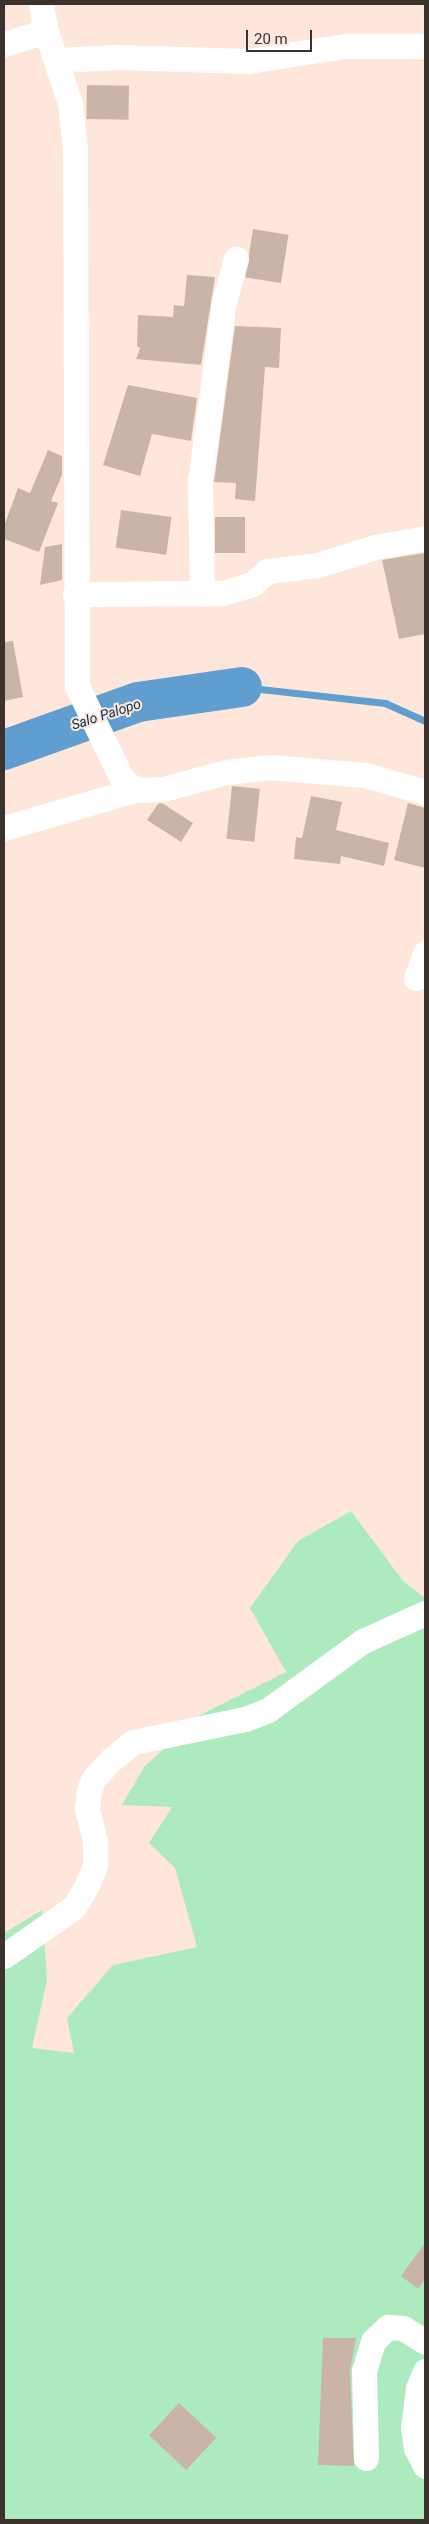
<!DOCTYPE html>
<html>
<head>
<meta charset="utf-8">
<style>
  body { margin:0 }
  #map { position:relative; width:429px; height:2524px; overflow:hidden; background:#fee6da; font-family:Roboto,sans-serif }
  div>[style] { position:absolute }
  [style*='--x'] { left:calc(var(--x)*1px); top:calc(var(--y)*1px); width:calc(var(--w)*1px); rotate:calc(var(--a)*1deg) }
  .green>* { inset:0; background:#adebbf }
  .stream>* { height:7px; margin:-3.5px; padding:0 3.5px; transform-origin:3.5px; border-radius:3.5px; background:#5f9ecf }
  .river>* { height:40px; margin:-20px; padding:0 20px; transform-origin:20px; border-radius:20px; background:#5f9ecf }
  .building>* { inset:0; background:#cab4a8; transform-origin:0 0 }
  .minor>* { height:25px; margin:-12.5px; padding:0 12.5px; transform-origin:12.5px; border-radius:12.5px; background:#fff }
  span { translate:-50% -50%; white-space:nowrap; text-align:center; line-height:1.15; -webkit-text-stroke:4px #fee6da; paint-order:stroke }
  .water-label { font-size:14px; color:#003151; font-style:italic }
  .frame { position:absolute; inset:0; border:5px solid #3b322d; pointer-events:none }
  .scale { position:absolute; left:246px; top:30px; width:66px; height:22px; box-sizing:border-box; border:2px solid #3b322d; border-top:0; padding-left:6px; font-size:15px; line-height:18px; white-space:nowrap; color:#3b322d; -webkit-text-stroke:4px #fee6da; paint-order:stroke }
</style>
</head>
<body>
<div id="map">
  <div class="green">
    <div style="clip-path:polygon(351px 1511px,403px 1581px,425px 1598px,425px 2520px,4px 2520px,4px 1933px,42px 1910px,47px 1980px,32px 2048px,74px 2053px,67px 2018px,113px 1965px,197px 1947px,175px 1868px,149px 1843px,172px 1807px,122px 1805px,144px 1767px,200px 1715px,286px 1672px,250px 1608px,298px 1541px)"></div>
  </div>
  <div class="stream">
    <div style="--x:242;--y:687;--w:144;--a:6.4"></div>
    <div style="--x:385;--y:703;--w:44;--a:24.2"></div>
  </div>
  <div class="river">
    <div style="--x:4;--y:750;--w:142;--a:-19.7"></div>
    <div style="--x:138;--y:702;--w:105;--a:-8.2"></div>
  </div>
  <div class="building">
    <div style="left:87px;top:85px;width:42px;height:34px;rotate:1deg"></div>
    <div style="left:253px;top:229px;width:36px;height:49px;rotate:9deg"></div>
    <div style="clip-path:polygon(187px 275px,215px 277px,201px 365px,136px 359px,140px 348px,137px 346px,138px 315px,173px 317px,174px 305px,184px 306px)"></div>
    <div style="clip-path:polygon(235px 326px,281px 328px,279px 368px,265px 367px,255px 501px,235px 499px,236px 483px,214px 482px)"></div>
    <div style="clip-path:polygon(128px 385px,197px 398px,191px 441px,152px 434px,140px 476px,103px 465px)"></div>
    <div style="clip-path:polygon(48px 450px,62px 456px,62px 475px,51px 501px,58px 503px,39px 552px,4px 539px,4px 526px,18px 488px,30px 493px)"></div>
    <div style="left:121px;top:510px;width:51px;height:38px;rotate:8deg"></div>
    <div style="left:215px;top:517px;width:30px;height:36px"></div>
    <div style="clip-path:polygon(62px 544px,62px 580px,40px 585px,45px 547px)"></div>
    <div style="clip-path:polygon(425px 553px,425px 634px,399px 639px,382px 560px)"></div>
    <div style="clip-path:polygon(13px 641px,23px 697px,4px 701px,4px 642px)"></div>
    <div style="left:232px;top:786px;width:28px;height:53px;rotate:6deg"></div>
    <div style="clip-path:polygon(311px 796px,342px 802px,336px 830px,389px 843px,384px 866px,341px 856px,340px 864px,294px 859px,296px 837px,302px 838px)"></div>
    <div style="clip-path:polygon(162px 803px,193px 823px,181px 842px,147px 820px,158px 804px)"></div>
    <div style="clip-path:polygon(408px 803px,425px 808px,425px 868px,394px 860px)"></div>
    <div style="clip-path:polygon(425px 2243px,425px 2279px,418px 2289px,401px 2276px)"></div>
    <div style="clip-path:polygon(323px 2338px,356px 2338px,350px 2371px,354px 2466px,318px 2465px)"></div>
    <div style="left:179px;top:2403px;width:51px;height:44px;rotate:43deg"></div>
  </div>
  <div class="minor">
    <div style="--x:41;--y:4;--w:27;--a:80"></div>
    <div style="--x:46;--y:31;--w:76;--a:71.6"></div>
    <div style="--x:70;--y:103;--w:47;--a:83.9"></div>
    <div style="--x:75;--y:150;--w:536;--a:89.79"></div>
    <div style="--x:77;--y:686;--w:103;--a:64.2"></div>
    <div style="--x:122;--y:779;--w:17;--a:40"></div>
    <div style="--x:135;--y:790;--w:28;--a:-2"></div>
    <div style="--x:163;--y:789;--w:65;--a:-15.1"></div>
    <div style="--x:226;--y:772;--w:43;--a:-6.6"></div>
    <div style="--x:269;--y:767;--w:96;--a:4.8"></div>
    <div style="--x:365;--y:775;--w:62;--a:15.8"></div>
    <div style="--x:4;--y:44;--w:44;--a:-17.2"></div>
    <div style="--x:58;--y:60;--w:59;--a:-2.9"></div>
    <div style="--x:117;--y:57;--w:131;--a:1.7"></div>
    <div style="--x:248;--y:61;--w:98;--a:-8.8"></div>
    <div style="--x:345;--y:46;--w:80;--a:0"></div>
    <div style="--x:75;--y:594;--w:148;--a:-0.4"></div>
    <div style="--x:223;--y:593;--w:31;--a:-17"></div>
    <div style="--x:253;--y:584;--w:19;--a:-43"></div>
    <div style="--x:267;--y:571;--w:51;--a:-6.7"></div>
    <div style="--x:318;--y:565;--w:60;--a:-17.5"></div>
    <div style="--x:375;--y:547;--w:51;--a:-10.2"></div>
    <div style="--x:202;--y:594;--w:113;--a:-91"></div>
    <div style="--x:200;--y:481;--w:181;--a:-82.4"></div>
    <div style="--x:224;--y:302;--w:45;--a:-74.4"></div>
    <div style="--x:4;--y:828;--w:136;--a:-16.2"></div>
    <div style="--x:416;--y:978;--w:27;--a:-70"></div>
    <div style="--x:4;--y:1956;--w:85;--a:-35"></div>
    <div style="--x:74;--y:1907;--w:26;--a:-59"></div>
    <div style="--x:87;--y:1885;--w:22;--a:-68"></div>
    <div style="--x:95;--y:1865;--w:24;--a:-90"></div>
    <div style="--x:95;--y:1841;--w:34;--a:-104"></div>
    <div style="--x:87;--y:1808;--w:18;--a:-84"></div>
    <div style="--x:89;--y:1790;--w:13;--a:-67"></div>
    <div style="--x:94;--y:1778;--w:26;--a:-47"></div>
    <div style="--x:112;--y:1759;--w:27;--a:-39"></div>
    <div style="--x:133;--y:1742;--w:114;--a:-11.6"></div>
    <div style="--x:245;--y:1719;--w:25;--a:-21"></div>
    <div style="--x:268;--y:1710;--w:117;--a:-36"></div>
    <div style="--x:363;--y:1641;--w:68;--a:-24.3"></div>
    <div style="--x:425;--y:2371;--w:18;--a:112"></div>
    <div style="--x:418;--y:2388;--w:39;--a:97"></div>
    <div style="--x:413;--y:2427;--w:21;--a:82"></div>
    <div style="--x:416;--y:2448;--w:20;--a:63"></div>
    <div style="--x:366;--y:2458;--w:87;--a:-91.3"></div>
    <div style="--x:364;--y:2371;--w:31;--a:-73"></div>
    <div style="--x:373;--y:2341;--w:21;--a:-43"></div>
    <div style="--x:388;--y:2327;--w:15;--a:4"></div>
    <div style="--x:403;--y:2328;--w:26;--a:32"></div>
  </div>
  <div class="water-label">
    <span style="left:106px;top:714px;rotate:-18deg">Salo Palopo</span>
  </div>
  <div class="frame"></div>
  <div class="scale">20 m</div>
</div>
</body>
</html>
